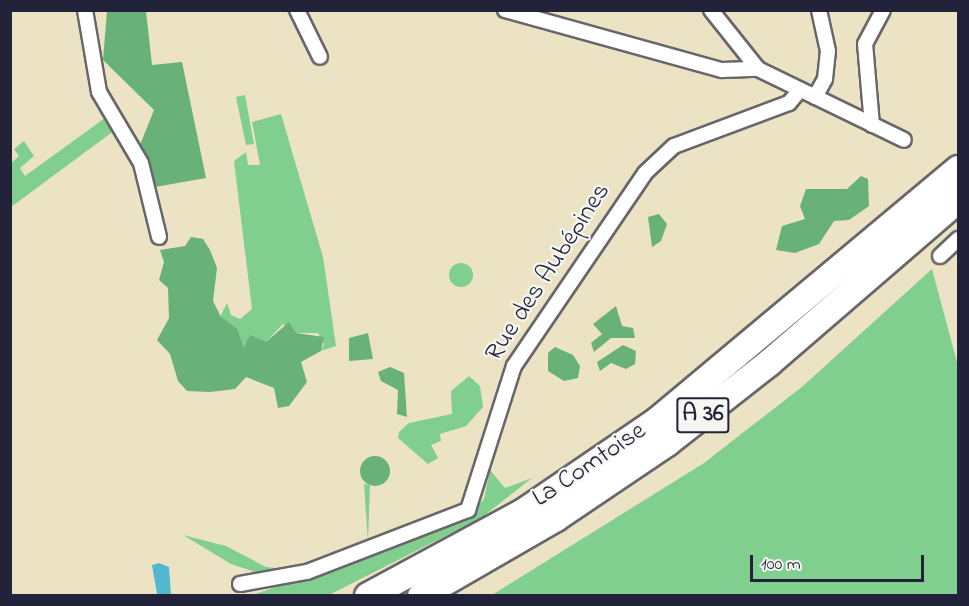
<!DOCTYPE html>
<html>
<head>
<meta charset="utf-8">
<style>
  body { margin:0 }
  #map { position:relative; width:969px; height:606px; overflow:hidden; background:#ebe3c4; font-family:"Indie Flower",sans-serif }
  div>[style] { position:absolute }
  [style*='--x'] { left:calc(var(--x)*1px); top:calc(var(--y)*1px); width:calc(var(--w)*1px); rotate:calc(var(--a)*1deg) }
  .green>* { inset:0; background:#80cf8e }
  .round { border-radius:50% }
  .forest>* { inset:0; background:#68b279 }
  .water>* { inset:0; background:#51b8cf }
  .roads { filter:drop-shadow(2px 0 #68666b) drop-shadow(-2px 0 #68666b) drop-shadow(0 2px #68666b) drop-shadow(0 -2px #68666b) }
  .minor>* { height:14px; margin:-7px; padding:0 7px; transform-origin:7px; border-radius:7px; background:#fff }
  .motorway>* { height:26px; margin:-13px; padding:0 13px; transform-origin:13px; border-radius:13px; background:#fff }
  span { translate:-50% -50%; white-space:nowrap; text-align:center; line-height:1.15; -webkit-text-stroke:4.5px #f6f6f2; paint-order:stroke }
  .shield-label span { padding:2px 4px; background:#f6f6f2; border:2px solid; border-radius:4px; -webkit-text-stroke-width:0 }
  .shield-label { font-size:24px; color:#22223b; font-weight:700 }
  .street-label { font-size:26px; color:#22223b }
  .frame { position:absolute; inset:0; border:12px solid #22223b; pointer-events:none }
  .scale { position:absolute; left:750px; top:555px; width:174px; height:27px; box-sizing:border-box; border:3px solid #22223b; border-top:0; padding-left:8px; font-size:18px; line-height:21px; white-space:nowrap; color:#22223b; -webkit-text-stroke:4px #f6f6f2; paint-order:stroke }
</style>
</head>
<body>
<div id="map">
  <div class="green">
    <div style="clip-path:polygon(245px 95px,254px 144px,246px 145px,236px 97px)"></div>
    <div style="clip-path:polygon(281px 114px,323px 257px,336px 346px,321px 351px,324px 344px,318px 333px,295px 333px,283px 324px,266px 342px,244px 349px,237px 328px,220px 317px,227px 303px,231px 315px,240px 319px,252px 309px,234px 161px,246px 152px,248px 165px,260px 165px,252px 122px)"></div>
    <div style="clip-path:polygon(105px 118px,115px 130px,11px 207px,11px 163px,19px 156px,14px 149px,24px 141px,34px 156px,20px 168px,25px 176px)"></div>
    <div class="round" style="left:449px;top:263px;width:24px;height:24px"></div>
    <div style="clip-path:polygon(932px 269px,958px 366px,958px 595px,492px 595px,704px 463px,803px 386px)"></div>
    <div style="clip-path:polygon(469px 376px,480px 386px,483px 407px,466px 426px,440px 434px,441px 441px,431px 445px,438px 458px,428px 464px,398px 438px,399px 432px,409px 423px,452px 414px,451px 391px)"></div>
    <div style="clip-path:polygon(490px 470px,505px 488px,532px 478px,481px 518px,329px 595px,250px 596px,464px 521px,484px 499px)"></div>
    <div style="clip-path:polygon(364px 484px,370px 485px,368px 542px)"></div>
    <div style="clip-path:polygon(183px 535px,226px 546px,266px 567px,284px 569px,339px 553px,307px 566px,258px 573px,231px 564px)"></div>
  </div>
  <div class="forest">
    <div style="clip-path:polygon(107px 11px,146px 11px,152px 65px,182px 62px,206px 178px,155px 187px,140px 145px,154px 110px,103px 60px)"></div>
    <div style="clip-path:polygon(861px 176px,868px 179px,869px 206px,849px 220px,834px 221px,819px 244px,795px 253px,776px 250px,782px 226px,805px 219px,800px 206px,806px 189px,847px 189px)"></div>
    <div style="clip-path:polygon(659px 214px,667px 224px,661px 241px,652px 247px,648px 217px)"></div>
    <div style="clip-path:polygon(191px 237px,203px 239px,210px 250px,217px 268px,213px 301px,221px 317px,237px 328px,244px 348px,250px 335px,266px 342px,289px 322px,296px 333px,324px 337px,321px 351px,301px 362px,307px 382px,289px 406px,278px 408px,274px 388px,246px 377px,235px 389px,210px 392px,187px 391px,178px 381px,170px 354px,157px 340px,169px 318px,168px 288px,159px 280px,164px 262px,160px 250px,185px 246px)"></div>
    <div style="clip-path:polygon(616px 306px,622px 326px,633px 328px,635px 338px,611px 338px,594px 352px,591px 343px,602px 334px,593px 324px)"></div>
    <div style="clip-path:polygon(368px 333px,373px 359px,349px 361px,349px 338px)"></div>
    <div style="clip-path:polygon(623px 345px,636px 351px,635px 364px,626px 369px,611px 363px,600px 371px,597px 362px)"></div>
    <div style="clip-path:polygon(555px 347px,573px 355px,580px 366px,578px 378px,564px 381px,548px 371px,548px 353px)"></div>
    <div style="clip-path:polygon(390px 367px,404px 373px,407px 417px,397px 414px,398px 390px,381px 381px,378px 372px)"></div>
    <div class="round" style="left:360px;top:456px;width:30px;height:30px"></div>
  </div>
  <div class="water">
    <div style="clip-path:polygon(159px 563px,169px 567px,171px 595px,157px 594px,152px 565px)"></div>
  </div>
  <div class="roads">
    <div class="minor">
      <div style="--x:85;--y:10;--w:83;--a:80.3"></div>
      <div style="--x:99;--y:92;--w:82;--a:59.4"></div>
      <div style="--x:141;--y:163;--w:76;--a:76.3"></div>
      <div style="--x:297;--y:10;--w:52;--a:63.9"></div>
      <div style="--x:505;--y:10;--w:225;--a:15.5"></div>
      <div style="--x:722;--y:70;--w:36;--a:-2"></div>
      <div style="--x:711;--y:10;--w:75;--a:51.5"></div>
      <div style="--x:758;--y:69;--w:162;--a:25.9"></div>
      <div style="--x:815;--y:97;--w:21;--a:-61"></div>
      <div style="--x:825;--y:79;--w:28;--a:-84"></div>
      <div style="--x:828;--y:51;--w:42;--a:-102.4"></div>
      <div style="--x:872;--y:125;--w:81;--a:-94.9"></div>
      <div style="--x:865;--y:44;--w:38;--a:-62"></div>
      <div style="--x:940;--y:256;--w:25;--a:-43"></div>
      <div style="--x:240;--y:584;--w:68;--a:-10.2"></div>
      <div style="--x:307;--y:572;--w:173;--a:-21.1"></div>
      <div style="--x:468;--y:510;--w:151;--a:-72.3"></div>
      <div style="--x:514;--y:366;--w:233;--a:-55.8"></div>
      <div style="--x:645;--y:173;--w:40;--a:-43"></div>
      <div style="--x:674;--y:146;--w:123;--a:-20.5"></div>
      <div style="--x:789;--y:103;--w:17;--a:-50"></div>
    </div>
    <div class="motorway">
      <div style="--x:368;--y:596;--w:179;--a:-28.4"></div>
      <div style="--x:525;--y:511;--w:160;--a:-34.3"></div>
      <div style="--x:657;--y:421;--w:393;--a:-39.9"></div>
      <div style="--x:421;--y:596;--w:156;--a:-30"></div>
      <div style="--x:556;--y:518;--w:134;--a:-34"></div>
      <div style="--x:667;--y:443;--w:130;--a:-38.1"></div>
      <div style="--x:769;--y:363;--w:250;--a:-40.8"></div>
    </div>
  </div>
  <div class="shield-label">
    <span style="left:703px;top:415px">A 36</span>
  </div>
  <div class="street-label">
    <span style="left:549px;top:273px;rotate:-57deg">Rue des Aubépines</span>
    <span style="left:590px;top:466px;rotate:-34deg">La Comtoise</span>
  </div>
  <div class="frame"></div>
  <div class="scale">100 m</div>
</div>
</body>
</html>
